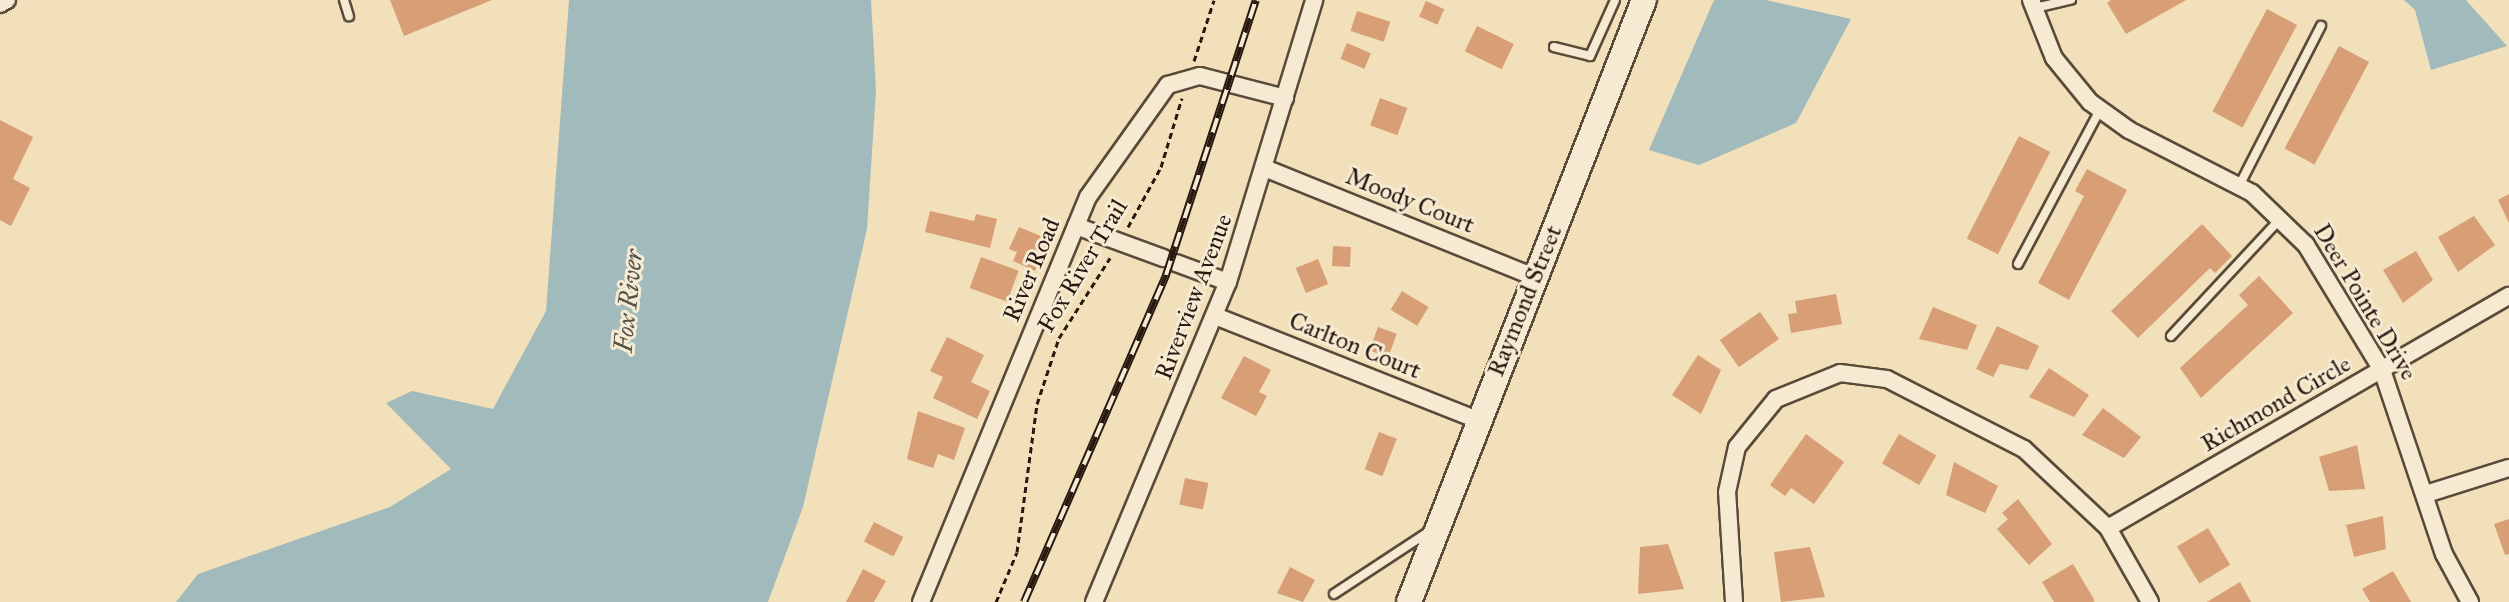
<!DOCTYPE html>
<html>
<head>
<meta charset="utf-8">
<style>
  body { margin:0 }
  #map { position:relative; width:2509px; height:602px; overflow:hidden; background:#f1e0b9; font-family:"IM FELL Great Primer",serif }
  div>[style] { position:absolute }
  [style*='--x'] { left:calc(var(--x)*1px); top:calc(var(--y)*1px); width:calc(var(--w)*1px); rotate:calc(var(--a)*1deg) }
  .water>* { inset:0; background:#a1babb }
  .building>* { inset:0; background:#d89e75; transform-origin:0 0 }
  .path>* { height:3px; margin-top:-1.5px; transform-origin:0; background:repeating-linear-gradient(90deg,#281810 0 6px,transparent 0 10px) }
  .roads { filter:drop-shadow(2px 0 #5a4a3a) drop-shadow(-2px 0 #5a4a3a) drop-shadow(0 2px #5a4a3a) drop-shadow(0 -2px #5a4a3a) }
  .lane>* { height:8px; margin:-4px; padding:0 4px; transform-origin:4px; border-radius:4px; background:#f6ebd2 }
  .street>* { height:16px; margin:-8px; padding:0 8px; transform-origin:8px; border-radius:8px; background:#f6ebd2 }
  .secondary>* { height:24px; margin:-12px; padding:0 12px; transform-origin:12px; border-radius:12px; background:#f6ebd2 }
  .rail>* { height:8px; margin-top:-4px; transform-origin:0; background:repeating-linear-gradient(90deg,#f6ebd2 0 15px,#281810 0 30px); box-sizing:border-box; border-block:2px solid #281810 }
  span { translate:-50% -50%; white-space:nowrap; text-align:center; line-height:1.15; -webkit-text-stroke:6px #f6ebd2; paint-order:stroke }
  .street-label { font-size:24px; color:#281810 }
  .water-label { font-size:26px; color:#52514c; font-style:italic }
</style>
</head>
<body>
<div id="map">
  <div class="water">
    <div style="clip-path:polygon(569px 0,871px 0,876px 90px,867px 229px,803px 507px,768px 602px,176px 602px,198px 574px,390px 507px,451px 469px,386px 403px,412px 391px,493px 409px,546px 311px)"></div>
    <div style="clip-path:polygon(1714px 0,1766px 0,1851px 19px,1796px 123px,1699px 165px,1649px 150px)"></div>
    <div style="clip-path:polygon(2404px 0,2466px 0,2507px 46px,2431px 70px,2415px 10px)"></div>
  </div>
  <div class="building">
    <div style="clip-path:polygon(390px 0,492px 0,404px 36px)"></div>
    <div style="clip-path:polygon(2111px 0,2186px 0,2126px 34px,2107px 3px)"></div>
    <div style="left:1426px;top:1px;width:20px;height:17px;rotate:24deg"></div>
    <div style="left:2267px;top:9px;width:34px;height:116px;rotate:28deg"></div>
    <div style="left:1357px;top:11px;width:35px;height:21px;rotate:18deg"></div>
    <div style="left:1477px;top:26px;width:41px;height:28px;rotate:26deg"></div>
    <div style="left:1347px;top:43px;width:26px;height:17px;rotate:23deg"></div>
    <div style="left:2339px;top:46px;width:34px;height:116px;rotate:28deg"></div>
    <div style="left:1380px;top:98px;width:29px;height:29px;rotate:20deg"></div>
    <div style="clip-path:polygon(0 120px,33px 137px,13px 179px,30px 188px,11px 226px,0 220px)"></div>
    <div style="left:2019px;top:136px;width:35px;height:115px;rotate:27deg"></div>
    <div style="clip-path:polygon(2087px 169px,2127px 190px,2069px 300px,2038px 283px,2084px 196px,2075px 191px)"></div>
    <div style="clip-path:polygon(2509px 194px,2509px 223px,2498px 200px)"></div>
    <div style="clip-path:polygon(930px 211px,974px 221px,976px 214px,997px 219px,990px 248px,925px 232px)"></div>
    <div style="clip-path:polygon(2474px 216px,2495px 245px,2458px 272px,2438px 237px)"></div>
    <div style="clip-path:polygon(2202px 224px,2232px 256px,2215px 273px,2210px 268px,2138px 338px,2111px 311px)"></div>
    <div style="clip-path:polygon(1019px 227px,1048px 239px,1035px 271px,1013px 261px,1017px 252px,1009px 249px)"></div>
    <div style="left:1333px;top:246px;width:18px;height:20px;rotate:3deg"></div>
    <div style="clip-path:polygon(2416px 251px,2433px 280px,2403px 303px,2383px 270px)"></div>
    <div style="left:981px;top:257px;width:40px;height:33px;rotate:20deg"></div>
    <div style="left:1318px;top:259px;width:27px;height:24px;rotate:68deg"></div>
    <div style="clip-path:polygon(2259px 276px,2293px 313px,2201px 398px,2180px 368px,2248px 305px,2239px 295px)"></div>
    <div style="left:1402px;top:291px;width:31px;height:22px;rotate:31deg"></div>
    <div style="clip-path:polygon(1836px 294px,1842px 324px,1791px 333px,1788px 314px,1797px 313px,1795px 301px)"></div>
    <div style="clip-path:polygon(1933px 307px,1977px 325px,1967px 350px,1919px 339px)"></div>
    <div style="left:1760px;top:312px;width:33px;height:49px;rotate:55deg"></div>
    <div style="clip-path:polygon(1997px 326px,2039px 346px,2028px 370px,2000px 364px,1993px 377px,1976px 369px)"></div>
    <div style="left:1378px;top:327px;width:20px;height:25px;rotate:20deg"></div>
    <div style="clip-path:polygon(947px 337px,984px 355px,971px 382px,990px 391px,977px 419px,933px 398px,943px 377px,930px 371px)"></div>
    <div style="clip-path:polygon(1698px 355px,1721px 370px,1701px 414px,1672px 395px)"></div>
    <div style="clip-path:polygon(1244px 356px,1271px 370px,1259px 392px,1267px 396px,1256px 416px,1221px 398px)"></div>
    <div style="clip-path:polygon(2049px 368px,2089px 395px,2074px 417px,2029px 397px)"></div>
    <div style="clip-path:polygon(2103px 408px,2141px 437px,2124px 458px,2082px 435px)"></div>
    <div style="clip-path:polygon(918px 411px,965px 428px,954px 460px,938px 454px,933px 468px,907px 459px)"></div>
    <div style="left:1379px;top:432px;width:19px;height:40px;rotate:21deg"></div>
    <div style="clip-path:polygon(1806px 434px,1844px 462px,1814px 504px,1791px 488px,1785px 496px,1770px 485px)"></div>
    <div style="left:1899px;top:434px;width:43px;height:34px;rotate:30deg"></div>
    <div style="clip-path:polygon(2357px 445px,2365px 489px,2329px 491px,2319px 457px)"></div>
    <div style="clip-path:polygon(1954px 462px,1998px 486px,1985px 513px,1946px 495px)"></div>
    <div style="left:1185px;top:478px;width:24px;height:27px;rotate:12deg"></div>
    <div style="clip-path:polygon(2018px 499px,2052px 544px,2029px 565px,1997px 529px,2008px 519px,2002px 513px)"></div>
    <div style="clip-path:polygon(2383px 516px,2386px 549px,2354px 557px,2346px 525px)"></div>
    <div style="clip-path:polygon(2509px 519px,2509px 554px,2505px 555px,2494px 524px)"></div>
    <div style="left:874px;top:522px;width:33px;height:22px;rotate:27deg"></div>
    <div style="left:2208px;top:528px;width:43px;height:36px;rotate:59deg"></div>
    <div style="clip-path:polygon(1668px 544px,1684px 589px,1638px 594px,1640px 547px)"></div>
    <div style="clip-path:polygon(1810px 547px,1825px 597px,1781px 602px,1774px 552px)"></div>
    <div style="clip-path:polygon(2073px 564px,2095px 601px,2093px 602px,2054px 602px,2042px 582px)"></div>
    <div style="clip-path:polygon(1290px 567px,1315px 580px,1303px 602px,1277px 593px)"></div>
    <div style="clip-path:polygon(863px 569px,886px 581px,874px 602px,846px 602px)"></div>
    <div style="clip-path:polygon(2393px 571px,2411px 602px,2370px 602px,2362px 589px)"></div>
    <div style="clip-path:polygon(2240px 582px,2251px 602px,2207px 602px)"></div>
  </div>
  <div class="path">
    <div style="--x:1194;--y:61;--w:64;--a:-71.8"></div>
    <div style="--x:1128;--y:227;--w:68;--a:-61.2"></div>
    <div style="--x:1161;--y:167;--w:72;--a:-73.1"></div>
    <div style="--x:996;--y:602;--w:54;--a:-67.2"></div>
    <div style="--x:1017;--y:552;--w:149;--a:-82.3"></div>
    <div style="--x:1037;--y:404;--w:70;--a:-71.6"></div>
    <div style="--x:1059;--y:338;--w:95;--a:-57.5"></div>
  </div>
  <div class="roads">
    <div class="lane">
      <div style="--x:344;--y:0;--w:17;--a:73"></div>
      <div style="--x:2035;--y:8;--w:37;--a:-13"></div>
      <div style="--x:1554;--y:47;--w:37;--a:14"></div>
      <div style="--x:1590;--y:56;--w:61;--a:-65.9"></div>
      <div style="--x:2239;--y:186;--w:180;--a:-62.9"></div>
      <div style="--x:2018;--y:264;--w:174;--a:-62"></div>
      <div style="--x:2171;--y:336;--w:161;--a:-47"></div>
      <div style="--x:1334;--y:594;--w:115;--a:-33.3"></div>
    </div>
    <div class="street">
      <div style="--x:2031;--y:0;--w:62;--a:68.4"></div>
      <div style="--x:2054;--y:58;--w:57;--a:50.7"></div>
      <div style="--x:2090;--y:102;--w:48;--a:35.7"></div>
      <div style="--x:2129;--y:130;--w:138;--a:27.1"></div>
      <div style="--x:2252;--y:193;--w:75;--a:43.9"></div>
      <div style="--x:2306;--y:245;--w:146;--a:58.7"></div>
      <div style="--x:2382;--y:370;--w:194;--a:71.4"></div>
      <div style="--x:2444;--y:554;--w:55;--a:61.6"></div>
      <div style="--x:0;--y:4;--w:8;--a:-30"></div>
      <div style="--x:1267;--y:169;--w:288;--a:22"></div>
      <div style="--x:1076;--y:226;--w:93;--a:20.2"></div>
      <div style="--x:1176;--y:263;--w:55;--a:20.1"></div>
      <div style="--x:1215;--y:316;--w:283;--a:21.6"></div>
      <div style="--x:2426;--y:494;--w:87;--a:-17.4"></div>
      <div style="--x:2108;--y:528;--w:463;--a:-30.1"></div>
      <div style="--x:921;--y:602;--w:438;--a:-67.6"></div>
      <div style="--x:1088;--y:197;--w:138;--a:-54.5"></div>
      <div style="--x:1168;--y:85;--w:33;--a:-16"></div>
      <div style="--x:1200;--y:76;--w:88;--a:14.5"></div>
      <div style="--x:1094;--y:602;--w:347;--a:-67.3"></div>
      <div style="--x:1228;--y:282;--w:295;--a:-73"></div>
      <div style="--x:1734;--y:602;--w:110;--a:-93.6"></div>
      <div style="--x:1727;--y:492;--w:46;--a:-77.5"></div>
      <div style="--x:1737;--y:447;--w:62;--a:-50.9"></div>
      <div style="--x:1776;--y:399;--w:69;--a:-22.1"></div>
      <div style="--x:1840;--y:373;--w:47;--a:7.3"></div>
      <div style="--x:1887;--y:379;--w:154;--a:27.1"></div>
      <div style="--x:2024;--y:449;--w:115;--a:43.2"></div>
      <div style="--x:2108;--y:528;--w:85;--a:60.4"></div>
    </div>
    <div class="secondary">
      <div style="--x:1409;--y:602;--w:646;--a:-68.68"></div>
    </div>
  </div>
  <div class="rail">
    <div style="--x:1024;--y:602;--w:357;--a:-66.5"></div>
    <div style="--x:1166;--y:275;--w:289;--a:-71.9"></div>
  </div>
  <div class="street-label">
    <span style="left:1410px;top:201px;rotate:22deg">Moody Court</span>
    <span style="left:1083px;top:266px;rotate:-59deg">Fox River Trail</span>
    <span style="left:1032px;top:270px;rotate:-67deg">River Road</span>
    <span style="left:1194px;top:297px;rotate:-69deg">Riverview Avenue</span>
    <span style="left:1525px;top:301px;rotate:-68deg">Raymond Street</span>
    <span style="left:2365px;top:302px;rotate:59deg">Deer Pointe Drive</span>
    <span style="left:1355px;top:346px;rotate:22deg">Carlton Court</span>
    <span style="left:2276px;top:404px;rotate:-30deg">Richmond Circle</span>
  </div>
  <div class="water-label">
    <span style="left:629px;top:301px;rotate:-84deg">Fox River</span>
  </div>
</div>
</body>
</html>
